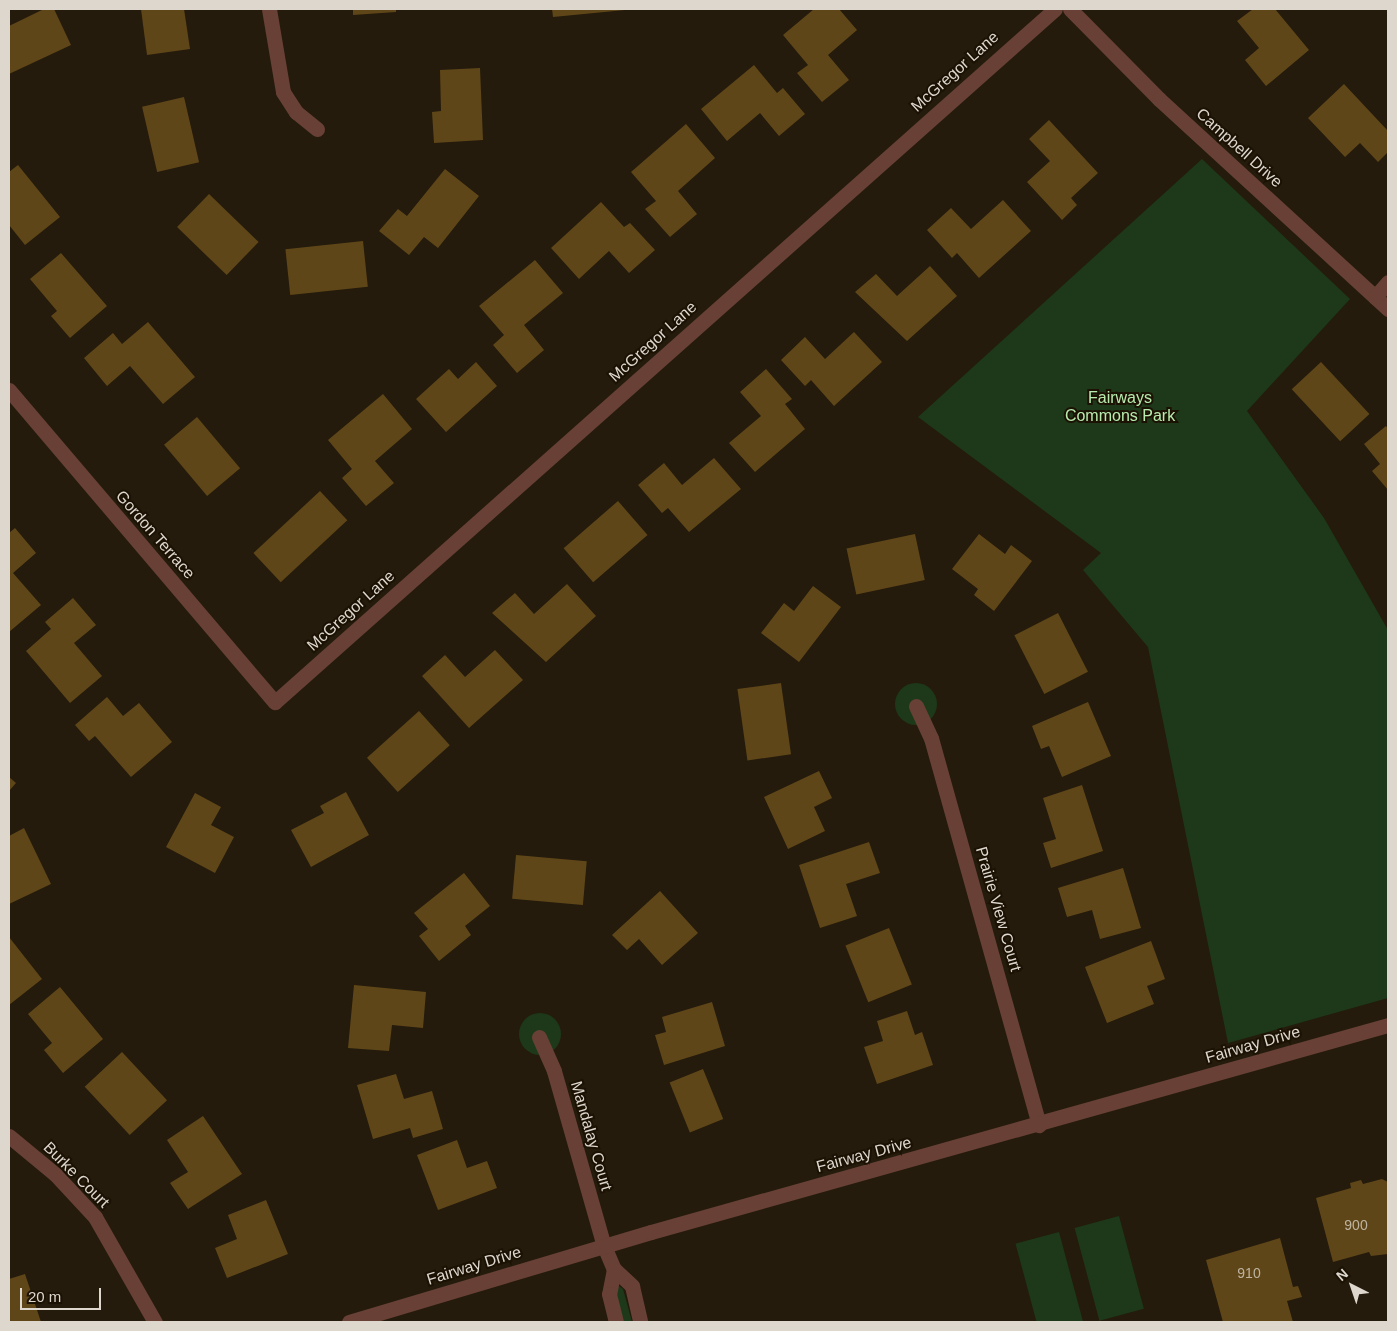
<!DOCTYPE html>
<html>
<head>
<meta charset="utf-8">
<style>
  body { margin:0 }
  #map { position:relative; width:1397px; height:1331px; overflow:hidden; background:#241b0c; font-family:Helvetica,sans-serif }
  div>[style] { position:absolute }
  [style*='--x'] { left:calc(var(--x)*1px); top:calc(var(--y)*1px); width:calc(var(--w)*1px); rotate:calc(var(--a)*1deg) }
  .green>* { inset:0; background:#1d3919; transform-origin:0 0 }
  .round { border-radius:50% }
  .building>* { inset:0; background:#5f4618; transform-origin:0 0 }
  .minor>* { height:15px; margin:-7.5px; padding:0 7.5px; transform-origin:7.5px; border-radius:7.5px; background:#684035 }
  span { translate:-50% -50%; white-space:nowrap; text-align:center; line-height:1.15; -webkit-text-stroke:4px #1b1204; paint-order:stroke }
  .number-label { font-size:14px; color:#beb3a0 }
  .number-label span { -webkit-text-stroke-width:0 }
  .street-label { font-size:16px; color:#ded7ce }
  .park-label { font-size:16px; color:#b7ecae }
  .frame { position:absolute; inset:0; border:10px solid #ded7ce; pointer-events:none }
  .north { position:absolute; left:1327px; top:1261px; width:50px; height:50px; -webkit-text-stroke:4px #1b1204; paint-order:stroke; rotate:319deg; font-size:14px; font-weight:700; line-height:20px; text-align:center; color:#ded7ce }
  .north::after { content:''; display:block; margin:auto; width:18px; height:22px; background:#ded7ce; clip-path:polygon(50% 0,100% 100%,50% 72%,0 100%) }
  .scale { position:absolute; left:20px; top:1288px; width:81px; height:22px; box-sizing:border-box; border:2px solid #ded7ce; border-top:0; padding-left:6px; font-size:15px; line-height:18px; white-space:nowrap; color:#ded7ce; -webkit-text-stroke:4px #1b1204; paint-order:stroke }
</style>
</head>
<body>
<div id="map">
  <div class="green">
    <div style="clip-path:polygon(1202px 159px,1350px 299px,1247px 411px,1324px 518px,1388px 630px,1388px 998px,1228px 1043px,1148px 647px,1083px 570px,1101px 553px,918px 417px)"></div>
    <div class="round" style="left:895px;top:683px;width:42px;height:42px"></div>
    <div class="round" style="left:519px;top:1013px;width:42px;height:42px"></div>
    <div style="left:1119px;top:1216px;width:96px;height:46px;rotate:75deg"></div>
    <div style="left:1059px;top:1232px;width:93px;height:45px;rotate:75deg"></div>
    <div style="clip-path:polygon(619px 1286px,623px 1289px,632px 1322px,623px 1322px,616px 1291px)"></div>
  </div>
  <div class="building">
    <div style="clip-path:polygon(44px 9px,54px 9px,71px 45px,9px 74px,9px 26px)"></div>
    <div style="clip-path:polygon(141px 9px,184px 9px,190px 49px,147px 55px)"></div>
    <div style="clip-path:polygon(353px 9px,396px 9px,396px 12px,353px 15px)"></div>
    <div style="clip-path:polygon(552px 9px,625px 9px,625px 10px,553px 17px)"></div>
    <div style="clip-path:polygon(814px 9px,839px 9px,857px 30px,828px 55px,849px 80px,822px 102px,797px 73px,808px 65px,783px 35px)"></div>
    <div style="clip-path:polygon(1253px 9px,1275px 9px,1309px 50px,1266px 86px,1245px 60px,1259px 48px,1237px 21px)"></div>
    <div style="clip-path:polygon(754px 65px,777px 93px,783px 88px,805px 114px,779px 136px,760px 113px,727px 141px,701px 109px)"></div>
    <div style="clip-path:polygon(480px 68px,483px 140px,434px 143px,432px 112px,441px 111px,440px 70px)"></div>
    <div style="clip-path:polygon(1344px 84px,1388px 131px,1388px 152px,1378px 162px,1360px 143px,1345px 157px,1308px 118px)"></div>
    <div style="left:184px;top:97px;width:67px;height:43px;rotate:77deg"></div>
    <div style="clip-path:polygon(1049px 120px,1098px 173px,1071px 198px,1077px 205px,1062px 220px,1027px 182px,1050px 161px,1029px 139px)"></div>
    <div style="clip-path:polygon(686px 124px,715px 158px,678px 191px,697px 214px,670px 237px,645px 209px,656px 201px,631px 172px)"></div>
    <div style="clip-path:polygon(18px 165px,60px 217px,25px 245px,9px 225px,9px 172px)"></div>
    <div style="clip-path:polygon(445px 169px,479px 196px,438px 248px,424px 237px,409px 255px,379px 231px,398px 209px,407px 216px)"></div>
    <div style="left:209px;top:194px;width:69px;height:46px;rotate:44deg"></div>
    <div style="clip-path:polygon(1003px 200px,1031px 231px,979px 278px,957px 253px,952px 258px,927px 230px,951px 208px,971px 229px)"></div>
    <div style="clip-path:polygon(601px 202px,624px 227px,630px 223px,655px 250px,629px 273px,609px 251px,579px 279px,551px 248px)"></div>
    <div style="left:363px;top:241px;width:46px;height:78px;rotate:84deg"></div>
    <div style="clip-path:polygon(61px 253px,107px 306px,70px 338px,51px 316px,57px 311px,30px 279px)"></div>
    <div style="clip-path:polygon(535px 260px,563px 293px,524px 325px,544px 350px,517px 373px,493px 345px,504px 335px,479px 306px)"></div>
    <div style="clip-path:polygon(930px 266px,957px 296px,907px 341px,855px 292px,876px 274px,897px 296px)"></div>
    <div style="clip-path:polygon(148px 322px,195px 377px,163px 404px,130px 366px,107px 386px,84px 358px,113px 333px,122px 344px)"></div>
    <div style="clip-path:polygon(854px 332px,882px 362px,834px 406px,811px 380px,805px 386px,781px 360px,805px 337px,825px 359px)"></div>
    <div style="clip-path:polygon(476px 362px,497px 386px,446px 432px,416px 399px,449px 369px,458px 379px)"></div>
    <div style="left:1321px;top:362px;width:71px;height:40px;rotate:47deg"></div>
    <div style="clip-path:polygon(766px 369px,792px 399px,785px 404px,805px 429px,755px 472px,729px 443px,761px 416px,740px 392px)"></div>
    <div style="clip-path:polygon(383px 394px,412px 429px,375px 461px,394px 483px,366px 506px,342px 478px,352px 469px,328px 440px)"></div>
    <div style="left:197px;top:417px;width:67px;height:43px;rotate:50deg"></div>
    <div style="clip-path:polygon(1386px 426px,1388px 429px,1388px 490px,1372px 471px,1380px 464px,1364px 444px)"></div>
    <div style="clip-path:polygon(714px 458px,741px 489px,689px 532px,668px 508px,662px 513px,638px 485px,664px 463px,682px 485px)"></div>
    <div style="left:320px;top:491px;width:40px;height:91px;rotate:47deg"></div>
    <div style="left:618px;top:501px;width:45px;height:72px;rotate:49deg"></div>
    <div style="clip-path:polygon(15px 528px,36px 553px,13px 573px,41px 605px,9px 632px,9px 533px)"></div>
    <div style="left:915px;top:534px;width:47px;height:70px;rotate:78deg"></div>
    <div style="clip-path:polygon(979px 534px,1005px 554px,1011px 545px,1032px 561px,994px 611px,974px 595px,978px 589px,952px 569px)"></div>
    <div style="clip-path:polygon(567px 584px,596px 616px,546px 662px,492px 613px,515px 593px,534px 614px)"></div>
    <div style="clip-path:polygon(813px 586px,841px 607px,799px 662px,761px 633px,784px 603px,794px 611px)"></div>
    <div style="clip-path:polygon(73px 598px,96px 625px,74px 643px,102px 676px,70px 703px,26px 651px,51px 629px,45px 622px)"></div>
    <div style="left:1058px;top:613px;width:66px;height:49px;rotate:63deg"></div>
    <div style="clip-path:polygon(495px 650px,523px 680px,469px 728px,422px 676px,445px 655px,465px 677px)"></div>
    <div style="left:781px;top:683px;width:72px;height:44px;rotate:82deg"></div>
    <div style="clip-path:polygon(107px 697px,123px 716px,139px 703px,172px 742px,131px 777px,95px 736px,89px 741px,75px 725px)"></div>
    <div style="clip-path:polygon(1088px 702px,1111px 756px,1062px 777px,1049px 746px,1041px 749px,1032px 726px)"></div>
    <div style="left:419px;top:711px;width:46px;height:70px;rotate:48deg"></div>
    <div style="clip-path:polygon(819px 771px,832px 798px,814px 807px,825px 831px,788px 849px,764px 797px)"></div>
    <div style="clip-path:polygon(9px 777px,16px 783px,9px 791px)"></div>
    <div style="clip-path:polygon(1082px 785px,1103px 851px,1051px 868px,1043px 843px,1056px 839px,1043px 798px)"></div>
    <div style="clip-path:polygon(346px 792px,369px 835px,311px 867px,291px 830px,324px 813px,320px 806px)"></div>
    <div style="clip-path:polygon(195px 793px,221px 807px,211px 825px,234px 837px,215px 873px,166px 847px)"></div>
    <div style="clip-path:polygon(24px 828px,51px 884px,9px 904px,9px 836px)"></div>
    <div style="clip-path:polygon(869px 842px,880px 873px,846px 884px,857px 916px,820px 928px,799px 865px)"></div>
    <div style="left:516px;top:855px;width:71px;height:44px;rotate:5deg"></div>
    <div style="clip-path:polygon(1123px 868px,1141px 928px,1100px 939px,1092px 910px,1067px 917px,1058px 888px)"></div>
    <div style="clip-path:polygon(464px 873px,490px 906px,465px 926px,471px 935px,439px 961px,419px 936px,428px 929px,414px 913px)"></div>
    <div style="clip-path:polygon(660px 891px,698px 933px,662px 965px,639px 939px,627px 950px,612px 935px)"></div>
    <div style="left:889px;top:928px;width:61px;height:47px;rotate:68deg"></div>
    <div style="clip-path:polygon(9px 937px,42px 979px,9px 1005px)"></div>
    <div style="clip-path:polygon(1151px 941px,1165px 979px,1147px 986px,1154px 1004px,1107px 1023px,1085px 967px)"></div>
    <div style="clip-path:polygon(354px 985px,426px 992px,423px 1028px,392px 1025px,389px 1051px,348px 1048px)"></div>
    <div style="clip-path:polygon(60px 987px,103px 1039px,63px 1073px,44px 1050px,52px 1043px,28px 1014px)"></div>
    <div style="clip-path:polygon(712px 1002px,725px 1046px,664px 1065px,655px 1035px,666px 1032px,662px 1017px)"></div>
    <div style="clip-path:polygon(907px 1011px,915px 1035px,922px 1032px,933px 1065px,877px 1084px,864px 1047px,883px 1041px,877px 1021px)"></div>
    <div style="left:122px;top:1052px;width:66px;height:51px;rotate:47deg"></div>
    <div style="left:703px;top:1069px;width:54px;height:36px;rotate:68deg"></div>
    <div style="clip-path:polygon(396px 1074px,404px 1099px,432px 1091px,443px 1129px,413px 1138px,410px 1128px,373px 1139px,357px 1085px)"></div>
    <div style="clip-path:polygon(203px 1116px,242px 1174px,188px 1209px,170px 1183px,188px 1172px,167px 1140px)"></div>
    <div style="clip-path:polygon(457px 1140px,467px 1168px,487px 1161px,497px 1188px,438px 1210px,417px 1155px)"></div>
    <div style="clip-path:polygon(1382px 1179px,1388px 1182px,1388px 1254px,1371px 1256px,1369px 1252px,1333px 1262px,1316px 1198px,1351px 1188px,1350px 1183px,1361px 1180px,1363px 1184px)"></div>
    <div style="clip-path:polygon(266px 1200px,288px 1254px,227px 1278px,215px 1248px,237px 1239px,228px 1215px)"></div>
    <div style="clip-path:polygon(1280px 1238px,1293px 1287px,1298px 1286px,1302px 1297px,1287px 1301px,1293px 1322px,1223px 1322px,1206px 1260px)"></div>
    <div style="clip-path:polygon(25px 1274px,41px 1322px,9px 1322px,9px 1279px)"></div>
  </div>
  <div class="minor">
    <div style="--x:269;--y:9;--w:84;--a:80.4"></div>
    <div style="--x:283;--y:92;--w:24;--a:57"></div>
    <div style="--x:296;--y:112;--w:27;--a:39"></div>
    <div style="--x:1070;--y:9;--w:127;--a:45.3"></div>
    <div style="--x:1159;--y:99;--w:311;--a:42.5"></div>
    <div style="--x:1375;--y:297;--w:20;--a:-49"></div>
    <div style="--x:9;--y:390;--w:410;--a:49.6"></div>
    <div style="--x:275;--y:702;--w:1043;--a:-41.62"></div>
    <div style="--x:916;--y:706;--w:35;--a:65"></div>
    <div style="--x:931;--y:738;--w:402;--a:74.4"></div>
    <div style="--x:539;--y:1037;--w:37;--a:66"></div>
    <div style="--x:554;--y:1071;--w:182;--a:74.1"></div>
    <div style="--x:604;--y:1246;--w:25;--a:67"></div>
    <div style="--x:614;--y:1269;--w:25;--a:43"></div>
    <div style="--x:632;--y:1286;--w:37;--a:77"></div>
    <div style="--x:9;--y:1136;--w:60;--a:39.6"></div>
    <div style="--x:55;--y:1174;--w:59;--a:47.1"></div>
    <div style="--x:95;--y:1217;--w:121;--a:60.3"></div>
    <div style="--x:614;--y:1269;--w:25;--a:101"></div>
    <div style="--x:609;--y:1294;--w:29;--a:76"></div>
    <div style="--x:349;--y:1322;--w:315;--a:-16.6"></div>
    <div style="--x:651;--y:1232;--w:766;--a:-15.69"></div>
  </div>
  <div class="number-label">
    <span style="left:1356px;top:1225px">900</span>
    <span style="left:1249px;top:1273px">910</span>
  </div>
  <div class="street-label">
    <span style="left:955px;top:72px;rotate:-42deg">McGregor Lane</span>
    <span style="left:1239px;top:148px;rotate:42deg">Campbell Drive</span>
    <span style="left:653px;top:342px;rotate:-42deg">McGregor Lane</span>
    <span style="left:155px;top:535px;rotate:49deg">Gordon Terrace</span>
    <span style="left:351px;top:611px;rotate:-42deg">McGregor Lane</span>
    <span style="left:998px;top:909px;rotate:74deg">Prairie View Court</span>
    <span style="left:1253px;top:1045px;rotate:-16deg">Fairway Drive</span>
    <span style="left:591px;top:1136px;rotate:74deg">Mandalay Court</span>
    <span style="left:864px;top:1155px;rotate:-15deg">Fairway Drive</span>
    <span style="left:76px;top:1175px;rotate:45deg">Burke Court</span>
    <span style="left:474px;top:1266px;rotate:-17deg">Fairway Drive</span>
  </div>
  <div class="park-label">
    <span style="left:1120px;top:407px">Fairways<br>Commons Park</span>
  </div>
  <div class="frame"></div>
  <div class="north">N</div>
  <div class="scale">20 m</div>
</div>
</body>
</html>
